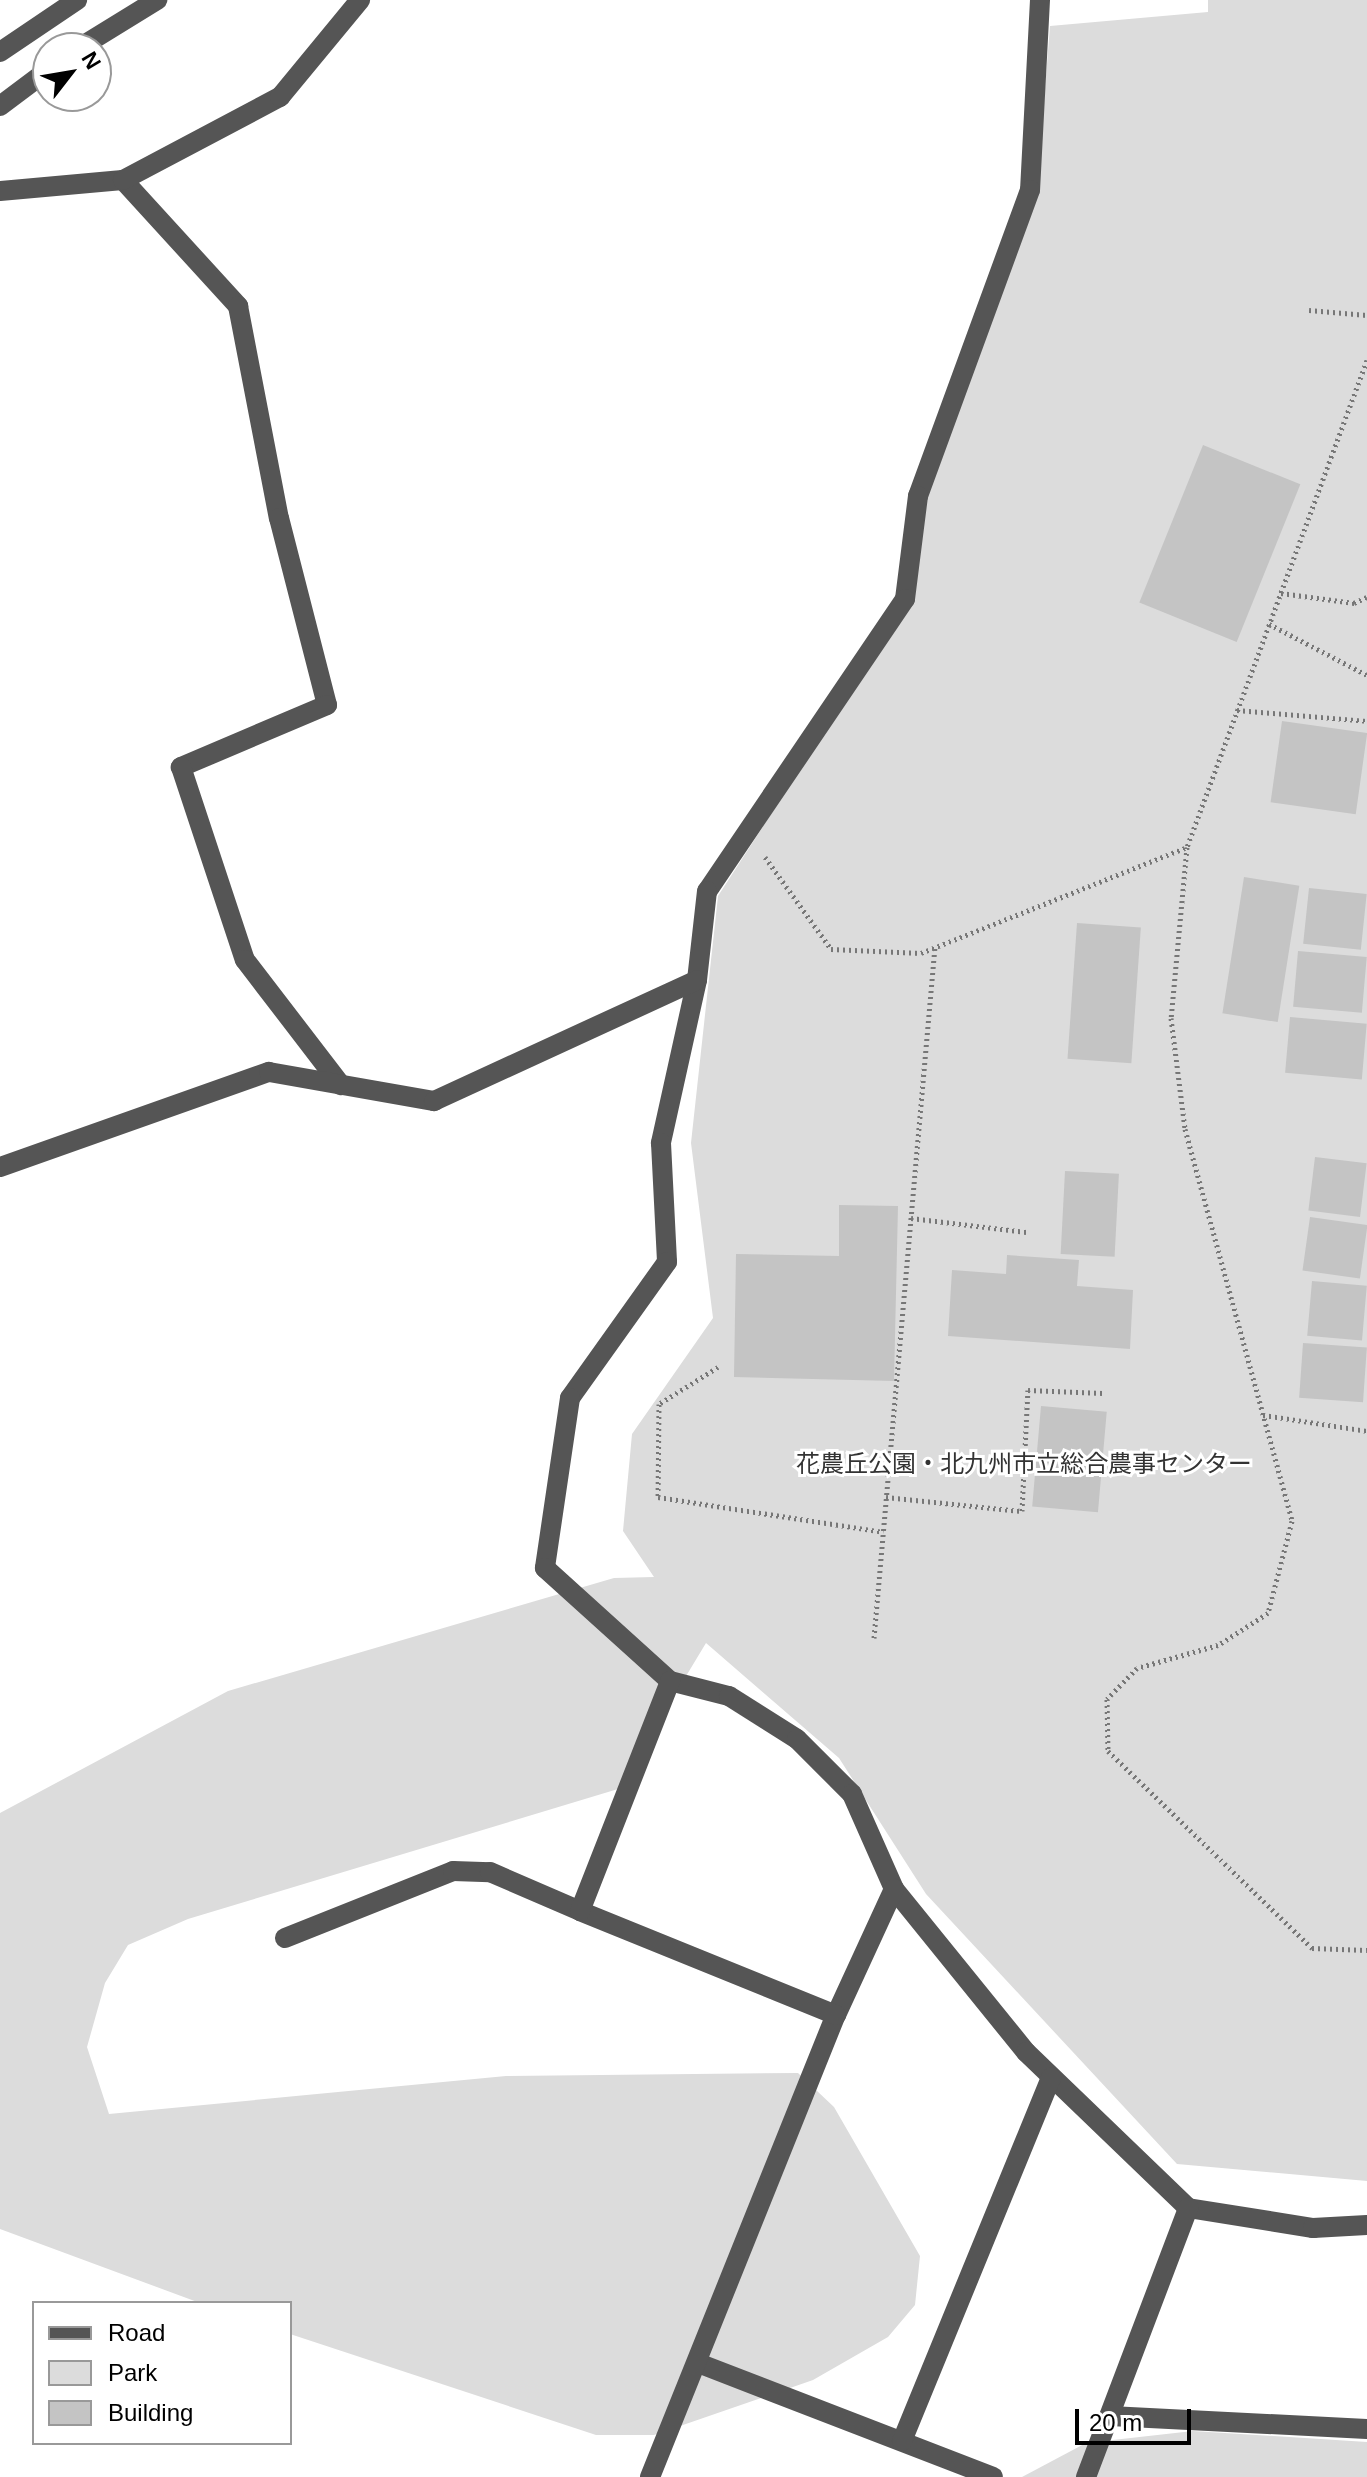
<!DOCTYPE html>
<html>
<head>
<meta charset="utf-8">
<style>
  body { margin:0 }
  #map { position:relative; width:1367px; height:2477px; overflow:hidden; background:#fff; font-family:Arial,"Noto Sans JP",sans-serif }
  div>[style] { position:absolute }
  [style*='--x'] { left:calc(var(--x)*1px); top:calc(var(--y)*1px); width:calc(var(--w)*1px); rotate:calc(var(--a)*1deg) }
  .green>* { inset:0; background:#dcdcdc }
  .building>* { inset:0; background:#c4c4c4; transform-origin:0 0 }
  .path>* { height:5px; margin-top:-2.5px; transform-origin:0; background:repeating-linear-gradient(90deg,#777 0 2px,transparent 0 6px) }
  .minor>* { height:20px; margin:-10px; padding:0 10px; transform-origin:10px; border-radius:10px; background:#555 }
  span { translate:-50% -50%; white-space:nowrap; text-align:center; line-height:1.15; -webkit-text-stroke:6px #fff; paint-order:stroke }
  .park-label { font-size:24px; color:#333 }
  .legend { position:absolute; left:32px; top:2301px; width:260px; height:144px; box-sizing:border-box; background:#fff; border:2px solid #999; margin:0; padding:10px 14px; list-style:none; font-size:24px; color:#000 }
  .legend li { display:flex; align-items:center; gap:16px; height:40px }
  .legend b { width:40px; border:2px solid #999 }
  .north { position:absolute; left:32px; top:32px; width:80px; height:80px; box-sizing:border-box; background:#fff; border:2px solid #999; border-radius:50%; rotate:59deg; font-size:22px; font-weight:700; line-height:32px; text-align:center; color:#000 }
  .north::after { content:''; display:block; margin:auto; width:28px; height:36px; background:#000; clip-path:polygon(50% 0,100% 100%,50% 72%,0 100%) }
  .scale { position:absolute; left:1075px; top:2409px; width:116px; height:36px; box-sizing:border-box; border:4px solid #000; border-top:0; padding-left:10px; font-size:24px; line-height:28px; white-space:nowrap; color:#000; -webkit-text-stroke:6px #fff; paint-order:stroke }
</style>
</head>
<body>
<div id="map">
  <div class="green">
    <div style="clip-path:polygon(1208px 0,1367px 0,1367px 2181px,1177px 2164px,926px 1894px,839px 1758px,706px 1643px,618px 1789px,188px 1919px,128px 1945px,105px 1983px,87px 2047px,109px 2114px,506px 2076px,798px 2073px,834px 2107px,920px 2256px,915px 2305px,888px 2337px,813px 2380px,654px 2435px,596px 2435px,290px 2334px,290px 2303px,200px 2303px,0 2229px,0 1813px,228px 1691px,614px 1578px,654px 1577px,623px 1531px,632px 1434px,713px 1318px,691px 1143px,718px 896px,911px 598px,924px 504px,1037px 189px,1050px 26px,1208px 12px)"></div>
    <div style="clip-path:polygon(1193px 2431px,1367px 2442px,1367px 2477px,1022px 2477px,1086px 2443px)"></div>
  </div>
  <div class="building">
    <div style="left:1203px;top:445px;width:105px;height:170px;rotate:22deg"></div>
    <div style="left:1282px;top:721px;width:86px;height:82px;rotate:8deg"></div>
    <div style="left:1244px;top:877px;width:56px;height:138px;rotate:9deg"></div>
    <div style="left:1309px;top:888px;width:58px;height:56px;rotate:6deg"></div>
    <div style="left:1077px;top:923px;width:64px;height:136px;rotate:4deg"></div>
    <div style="left:1298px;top:951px;width:69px;height:56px;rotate:5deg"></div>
    <div style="left:1290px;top:1017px;width:77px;height:56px;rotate:5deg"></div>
    <div style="left:1315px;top:1157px;width:52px;height:54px;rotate:7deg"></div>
    <div style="left:1065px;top:1171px;width:54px;height:83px;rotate:3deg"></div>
    <div style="clip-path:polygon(839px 1205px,898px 1206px,894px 1381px,734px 1377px,736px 1254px,839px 1256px)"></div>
    <div style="left:1310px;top:1217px;width:58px;height:54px;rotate:8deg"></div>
    <div style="clip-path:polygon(1007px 1255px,1079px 1260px,1077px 1286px,1133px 1290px,1130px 1349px,948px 1336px,952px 1270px,1006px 1274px)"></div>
    <div style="left:1312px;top:1281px;width:55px;height:55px;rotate:5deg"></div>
    <div style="left:1303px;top:1343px;width:64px;height:55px;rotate:4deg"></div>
    <div style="left:1041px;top:1406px;width:66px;height:101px;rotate:5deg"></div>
  </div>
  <div class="path">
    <div style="--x:1309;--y:310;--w:58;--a:4.9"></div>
    <div style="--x:1367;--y:360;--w:519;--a:110.28"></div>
    <div style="--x:1187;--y:847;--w:172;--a:95.3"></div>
    <div style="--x:1171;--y:1018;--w:112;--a:82.8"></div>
    <div style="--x:1185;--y:1129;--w:406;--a:74.7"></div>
    <div style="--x:1292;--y:1521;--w:95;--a:104.6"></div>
    <div style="--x:1268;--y:1613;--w:59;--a:147.4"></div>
    <div style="--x:1218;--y:1645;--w:84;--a:164.1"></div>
    <div style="--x:1137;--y:1668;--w:43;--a:134.1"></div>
    <div style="--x:1107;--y:1699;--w:52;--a:88.9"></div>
    <div style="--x:1108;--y:1751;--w:284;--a:44"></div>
    <div style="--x:1312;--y:1948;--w:55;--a:2.1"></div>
    <div style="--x:1281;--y:593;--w:74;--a:7.8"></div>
    <div style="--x:1354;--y:603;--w:14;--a:-25"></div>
    <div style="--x:1269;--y:624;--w:110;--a:27.5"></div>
    <div style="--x:1237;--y:710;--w:130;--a:4.8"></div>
    <div style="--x:765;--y:857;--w:113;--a:54.3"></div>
    <div style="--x:831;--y:949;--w:90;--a:2.5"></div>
    <div style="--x:921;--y:953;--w:286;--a:-21.7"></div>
    <div style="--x:911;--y:1218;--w:116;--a:6.9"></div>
    <div style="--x:718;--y:1367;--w:70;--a:147.9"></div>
    <div style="--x:659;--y:1404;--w:93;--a:90.6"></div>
    <div style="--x:658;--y:1497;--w:228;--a:8.8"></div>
    <div style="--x:1263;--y:1415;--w:105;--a:8.7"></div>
    <div style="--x:886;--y:1497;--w:137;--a:5.9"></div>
    <div style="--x:1022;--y:1511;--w:121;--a:-87.2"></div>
    <div style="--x:1028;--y:1390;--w:75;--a:2.3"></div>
    <div style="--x:874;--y:1638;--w:694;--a:-84.96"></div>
  </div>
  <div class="minor">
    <div style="--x:1040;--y:0;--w:190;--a:93"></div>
    <div style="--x:1030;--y:190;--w:326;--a:110.1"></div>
    <div style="--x:918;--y:496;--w:104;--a:97.2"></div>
    <div style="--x:905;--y:599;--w:353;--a:124.1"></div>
    <div style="--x:707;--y:891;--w:90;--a:96.4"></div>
    <div style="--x:697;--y:980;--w:167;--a:102.5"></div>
    <div style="--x:661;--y:1143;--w:119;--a:87.1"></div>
    <div style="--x:667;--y:1262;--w:167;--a:125.5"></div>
    <div style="--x:570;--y:1398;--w:172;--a:98.4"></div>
    <div style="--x:545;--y:1568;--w:169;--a:42.1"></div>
    <div style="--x:670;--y:1681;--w:61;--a:14.3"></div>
    <div style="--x:729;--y:1696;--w:80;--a:32.3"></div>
    <div style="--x:797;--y:1739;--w:78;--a:45"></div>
    <div style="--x:852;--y:1794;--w:104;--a:66.1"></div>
    <div style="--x:894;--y:1889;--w:210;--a:51"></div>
    <div style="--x:1026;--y:2052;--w:225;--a:43.9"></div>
    <div style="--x:1188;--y:2208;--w:127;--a:9.1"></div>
    <div style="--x:1313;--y:2228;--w:54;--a:-3.2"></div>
    <div style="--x:79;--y:48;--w:92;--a:-31.6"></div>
    <div style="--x:0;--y:52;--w:93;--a:-34"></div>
    <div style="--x:0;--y:106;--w:60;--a:-36.9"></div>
    <div style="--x:123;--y:180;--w:171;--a:47.6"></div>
    <div style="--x:238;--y:306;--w:216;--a:79.1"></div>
    <div style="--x:279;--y:518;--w:193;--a:75.6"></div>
    <div style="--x:327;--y:705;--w:159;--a:157"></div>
    <div style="--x:181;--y:767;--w:203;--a:71.7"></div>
    <div style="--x:245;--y:960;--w:158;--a:52.5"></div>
    <div style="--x:0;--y:191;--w:123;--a:-5.1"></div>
    <div style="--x:123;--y:180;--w:178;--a:-27.9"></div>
    <div style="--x:280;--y:97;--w:126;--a:-50.5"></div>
    <div style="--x:0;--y:1167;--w:285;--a:-19.5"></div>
    <div style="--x:269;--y:1072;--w:168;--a:10"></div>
    <div style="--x:434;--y:1101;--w:289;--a:-24.7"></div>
    <div style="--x:285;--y:1938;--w:181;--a:-21.7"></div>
    <div style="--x:453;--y:1871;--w:37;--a:2"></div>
    <div style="--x:490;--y:1872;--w:98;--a:23.4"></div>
    <div style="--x:836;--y:2015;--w:139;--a:-65.3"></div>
    <div style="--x:698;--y:2363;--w:316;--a:21.1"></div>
    <div style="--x:1110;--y:2416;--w:257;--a:2.9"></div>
    <div style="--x:902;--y:2441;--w:393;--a:-67.7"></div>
    <div style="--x:650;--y:2477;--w:498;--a:-68.1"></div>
    <div style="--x:836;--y:2015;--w:276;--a:-157.9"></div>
    <div style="--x:580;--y:1911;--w:247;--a:-68.6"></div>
    <div style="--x:1086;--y:2477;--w:288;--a:-69.2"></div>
  </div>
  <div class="park-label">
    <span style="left:1024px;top:1464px">花農丘公園・北九州市立総合農事センター</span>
  </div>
  <ul class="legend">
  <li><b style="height:10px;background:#555"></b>Road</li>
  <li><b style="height:22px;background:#dcdcdc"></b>Park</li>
  <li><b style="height:22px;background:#c4c4c4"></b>Building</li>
  </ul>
  <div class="north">N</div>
  <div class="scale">20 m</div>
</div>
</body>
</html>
